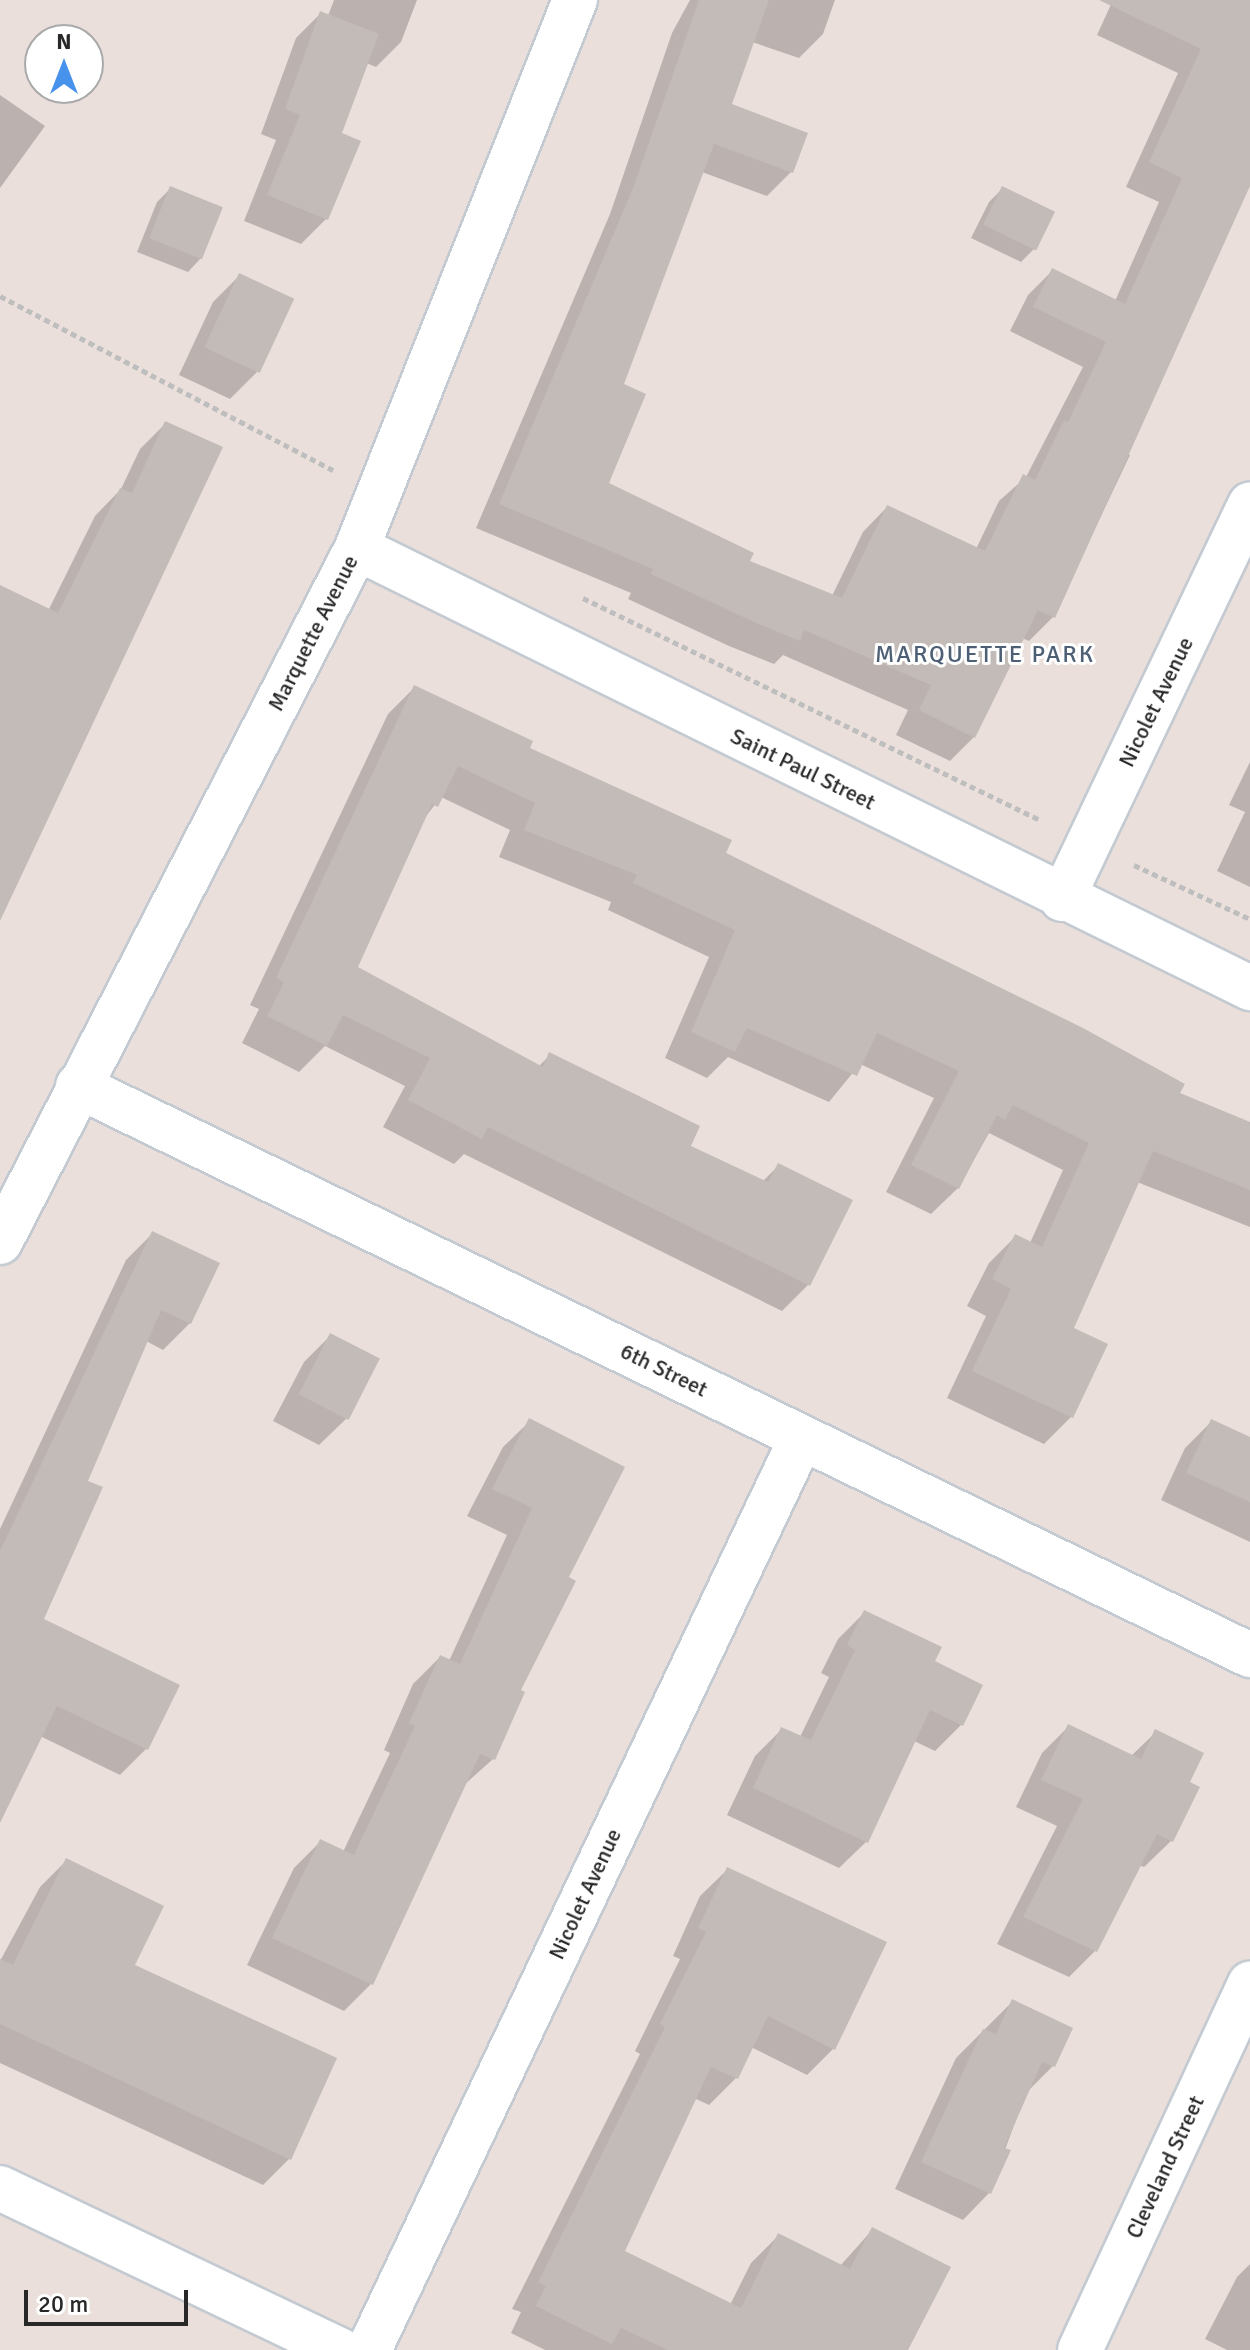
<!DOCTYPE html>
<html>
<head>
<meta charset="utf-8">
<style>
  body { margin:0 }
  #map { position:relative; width:1250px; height:2350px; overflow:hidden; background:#eadfdb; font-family:Signika,sans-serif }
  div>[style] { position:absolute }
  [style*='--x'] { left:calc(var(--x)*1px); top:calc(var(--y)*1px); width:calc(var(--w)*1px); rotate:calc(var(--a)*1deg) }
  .shadow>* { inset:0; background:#0003 }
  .building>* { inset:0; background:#c2bbb7; transform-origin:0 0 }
  .path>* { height:5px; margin-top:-2.5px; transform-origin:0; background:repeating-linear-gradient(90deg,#bebebe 0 6px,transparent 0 10px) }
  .roads { filter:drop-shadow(2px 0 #c3cad1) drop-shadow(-2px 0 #c3cad1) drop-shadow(0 2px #c3cad1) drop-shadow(0 -2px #c3cad1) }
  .street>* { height:44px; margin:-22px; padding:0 22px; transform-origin:22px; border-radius:22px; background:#fff }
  span { translate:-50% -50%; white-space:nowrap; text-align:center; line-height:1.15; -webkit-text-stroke:6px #fff; paint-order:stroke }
  .street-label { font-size:22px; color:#282828 }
  .neighbourhood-label { font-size:24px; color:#4d5f75; letter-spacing:2px }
  .north { position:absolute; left:24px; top:24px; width:80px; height:80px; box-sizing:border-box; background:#fff; border:2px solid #a9a9a9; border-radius:50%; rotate:0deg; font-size:22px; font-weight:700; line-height:32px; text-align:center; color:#282828 }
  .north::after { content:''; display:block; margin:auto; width:28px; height:36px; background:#4792eb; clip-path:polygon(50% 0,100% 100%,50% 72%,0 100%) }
  .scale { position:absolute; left:24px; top:2290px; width:164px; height:36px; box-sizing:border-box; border:4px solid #282828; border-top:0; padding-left:10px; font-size:24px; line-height:28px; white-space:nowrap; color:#282828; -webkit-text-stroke:6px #fff; paint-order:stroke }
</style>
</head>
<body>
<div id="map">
  <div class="shadow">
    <div style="clip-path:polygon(334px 0,417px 0,401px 42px,376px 67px,366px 63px,339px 134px,326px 219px,301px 244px,244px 221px,276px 140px,261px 134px,296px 38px,321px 13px,328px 16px)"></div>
    <div style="clip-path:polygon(690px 0,835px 0,823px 34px,799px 58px,752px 42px,730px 106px,791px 172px,767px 196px,702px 172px,621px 385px,606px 484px,748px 562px,832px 596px,863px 532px,887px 507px,976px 549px,999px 501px,1026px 477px,1083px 367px,1010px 331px,1028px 295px,1052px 271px,1115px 301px,1159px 202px,1126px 187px,1178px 73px,1097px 35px,1113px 0,1250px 0,1250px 176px,1125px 452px,1130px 455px,1053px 617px,1029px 641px,1022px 638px,974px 737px,950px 761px,896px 735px,908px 710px,783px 655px,774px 664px,729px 646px,628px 599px,631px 593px,476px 528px,610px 214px,672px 33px)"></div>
    <div style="clip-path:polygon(0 95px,45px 126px,0 188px)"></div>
    <div style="clip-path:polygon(170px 189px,220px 208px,201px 258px,188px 272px,137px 252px,157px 202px)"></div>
    <div style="clip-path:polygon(1002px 189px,1052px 213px,1034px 249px,1021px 262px,971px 238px,989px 202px)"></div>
    <div style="clip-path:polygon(240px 275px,257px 372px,230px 399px,179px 375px,213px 302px)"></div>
    <div style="clip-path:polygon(166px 423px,0 915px,0 614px,48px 611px,95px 516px,121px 489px,140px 449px)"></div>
    <div style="clip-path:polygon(415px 687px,1178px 1094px,1250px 1124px,1250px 1227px,1137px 1182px,1071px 1329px,1071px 1417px,1044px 1444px,947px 1398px,986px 1316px,967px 1306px,989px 1263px,1016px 1236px,1030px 1243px,1063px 1170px,989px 1133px,958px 1188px,931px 1214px,886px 1192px,934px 1098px,860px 1064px,829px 1102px,728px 1057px,707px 1078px,665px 1058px,709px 957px,608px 910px,611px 902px,499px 857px,510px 830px,441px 797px,423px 820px,356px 967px,538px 1067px,550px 1055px,688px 1147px,762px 1182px,778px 1166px,809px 1284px,782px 1311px,464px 1154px,454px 1164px,383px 1127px,405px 1086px,325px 1046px,299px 1072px,242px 1043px,259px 1009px,250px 1005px,388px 714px)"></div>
    <div style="clip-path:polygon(1250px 762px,1250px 887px,1217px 871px,1245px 812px,1229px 805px)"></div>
    <div style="clip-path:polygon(153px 1233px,190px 1323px,163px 1350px,146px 1341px,86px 1482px,41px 1620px,147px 1748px,120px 1775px,40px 1736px,0 1814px,0 1529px,126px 1260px)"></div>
    <div style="clip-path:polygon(330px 1336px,346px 1419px,319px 1445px,273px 1421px,304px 1362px)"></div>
    <div style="clip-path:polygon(530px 1421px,566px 1578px,493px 1759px,464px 1785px,371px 1984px,344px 2011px,247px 1965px,294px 1868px,321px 1841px,343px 1852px,390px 1753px,384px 1750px,413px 1684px,440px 1657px,449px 1661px,507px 1535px,467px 1516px,503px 1447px)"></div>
    <div style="clip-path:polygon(1212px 1421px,1250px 1439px,1250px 1542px,1161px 1500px,1185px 1448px)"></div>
    <div style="clip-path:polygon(865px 1612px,932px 1662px,961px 1725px,935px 1751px,914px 1741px,866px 1842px,839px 1868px,727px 1815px,755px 1756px,782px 1729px,800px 1737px,829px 1677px,821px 1673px,838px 1639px)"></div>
    <div style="clip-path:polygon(1069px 1726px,1131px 1756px,1156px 1732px,1188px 1783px,1171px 1841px,1144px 1867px,1139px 1865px,1095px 1951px,1069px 1977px,997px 1944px,1057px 1826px,1016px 1807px,1042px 1753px)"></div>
    <div style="clip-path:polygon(66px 1861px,132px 1966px,290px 2158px,263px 2185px,0 2063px,0 1961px,40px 1887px)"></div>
    <div style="clip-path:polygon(727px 1870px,833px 2049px,807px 2075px,751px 2047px,736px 2078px,709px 2105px,694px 2098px,623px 2252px,730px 2305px,751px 2263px,778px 2236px,840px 2266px,873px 2229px,900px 2350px,545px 2350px,511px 2333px,521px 2312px,512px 2309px,640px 2054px,635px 2051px,680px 1959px,673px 1956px,700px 1896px)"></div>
    <div style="clip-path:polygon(1012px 2002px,1053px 2066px,1026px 2093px,989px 2193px,963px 2220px,895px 2189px,956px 2058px)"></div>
    <div style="clip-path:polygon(1250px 2264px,1250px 2350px,1227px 2350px,1205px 2339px,1237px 2277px)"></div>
  </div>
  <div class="building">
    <div style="clip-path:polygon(699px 0,769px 0,732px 104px,808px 133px,793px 173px,714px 144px,624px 384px,646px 394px,609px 483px,754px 553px,750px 561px,842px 598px,887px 505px,985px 551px,1023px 474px,1035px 480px,1064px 420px,1068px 422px,1106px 342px,1033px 307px,1052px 268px,1125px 304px,1182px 178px,1149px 162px,1201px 49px,1099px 0,1250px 0,1250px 186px,1055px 618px,1038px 610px,975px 738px,919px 710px,931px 685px,804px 630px,800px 641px,754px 622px,651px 574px,653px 569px,499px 504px,633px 188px)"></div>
    <div style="clip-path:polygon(320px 11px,379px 34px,342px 133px,361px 141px,328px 220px,267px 195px,300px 115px,285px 109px)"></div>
    <div style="left:170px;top:186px;width:57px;height:56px;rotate:22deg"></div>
    <div style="left:1002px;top:186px;width:59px;height:43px;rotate:26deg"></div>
    <div style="left:239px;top:273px;width:61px;height:82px;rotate:25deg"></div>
    <div style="clip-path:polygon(165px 421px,223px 447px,0 921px,0 585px,58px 613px,120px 488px,132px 493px)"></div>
    <div style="clip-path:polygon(414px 685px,533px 741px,530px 748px,732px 840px,726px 853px,1083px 1028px,1185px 1084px,1180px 1093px,1250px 1122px,1250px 1190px,1153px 1151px,1074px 1328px,1108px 1344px,1073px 1418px,972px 1371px,1011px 1289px,992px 1279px,1015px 1234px,1042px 1247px,1089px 1143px,1013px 1105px,1005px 1120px,997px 1115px,959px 1189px,911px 1165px,959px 1071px,877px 1033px,857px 1076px,747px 1028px,735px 1052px,691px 1032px,735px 930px,633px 883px,637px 875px,524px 830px,535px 803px,458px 766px,438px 807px,432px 804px,358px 967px,543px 1067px,549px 1052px,700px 1126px,691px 1146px,768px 1182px,778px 1163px,853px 1200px,810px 1286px,488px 1127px,482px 1139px,408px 1100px,430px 1058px,343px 1015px,327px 1046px,267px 1016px,284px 982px,276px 978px)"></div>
    <div style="clip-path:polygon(152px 1231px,220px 1263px,191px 1324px,161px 1310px,88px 1481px,103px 1487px,44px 1619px,180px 1685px,148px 1750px,57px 1706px,0 1823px,0 1551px)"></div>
    <div style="left:330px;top:1333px;width:56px;height:69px;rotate:27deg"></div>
    <div style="clip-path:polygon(529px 1418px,625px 1467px,569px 1577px,576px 1581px,521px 1690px,525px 1692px,495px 1760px,480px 1754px,373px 1985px,272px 1938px,320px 1839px,354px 1855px,415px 1726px,409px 1723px,440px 1655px,460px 1664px,532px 1508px,492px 1489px)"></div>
    <div style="clip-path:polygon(1211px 1419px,1250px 1437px,1250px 1502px,1186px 1473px)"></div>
    <div style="clip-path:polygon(864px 1610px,942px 1647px,935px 1661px,983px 1685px,963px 1726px,930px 1710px,868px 1843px,753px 1788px,781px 1727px,811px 1740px,855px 1650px,847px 1645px)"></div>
    <div style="clip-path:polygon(1068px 1724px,1141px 1759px,1155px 1729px,1204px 1753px,1190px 1782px,1200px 1787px,1173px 1842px,1157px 1834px,1097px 1952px,1023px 1917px,1083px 1799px,1041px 1780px)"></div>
    <div style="clip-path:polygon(66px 1858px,164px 1906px,135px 1965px,337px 2058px,291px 2160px,0 2024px,0 1959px,13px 1965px)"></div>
    <div style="clip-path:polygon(727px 1867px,887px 1942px,835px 2050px,768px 2016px,738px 2079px,711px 2067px,625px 2251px,741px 2308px,778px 2233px,850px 2269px,872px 2227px,951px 2267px,908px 2350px,668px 2350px,621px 2328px,612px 2344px,536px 2306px,546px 2286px,538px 2282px,665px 2027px,660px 2024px,706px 1932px,698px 1928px)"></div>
    <div style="clip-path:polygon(1012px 1999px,1073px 2028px,1055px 2067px,1042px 2062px,1004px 2148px,1011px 2150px,991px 2194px,921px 2162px,983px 2029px,996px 2034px)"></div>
  </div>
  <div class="path">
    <div style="--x:0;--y:296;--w:376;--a:27.6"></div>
    <div style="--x:583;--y:598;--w:510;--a:25.91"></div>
    <div style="--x:1134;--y:865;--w:128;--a:25"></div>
  </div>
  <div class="roads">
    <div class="street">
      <div style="--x:357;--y:548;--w:996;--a:26.23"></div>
      <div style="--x:1062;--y:899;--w:437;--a:-64.5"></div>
      <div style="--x:78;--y:1086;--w:1303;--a:25.9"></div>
      <div style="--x:0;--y:1242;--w:780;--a:-62.78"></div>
      <div style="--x:357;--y:548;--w:590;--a:-68.31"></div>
      <div style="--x:0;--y:2188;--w:377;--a:25.5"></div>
      <div style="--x:369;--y:2350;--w:1010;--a:-64.63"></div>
      <div style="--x:1080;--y:2350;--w:404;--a:-65.1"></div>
    </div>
  </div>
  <div class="street-label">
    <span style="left:313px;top:633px;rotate:-63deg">Marquette Avenue</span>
    <span style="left:1156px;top:702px;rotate:-64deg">Nicolet Avenue</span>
    <span style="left:803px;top:769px;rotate:26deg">Saint Paul Street</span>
    <span style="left:664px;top:1370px;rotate:26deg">6th Street</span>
    <span style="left:585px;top:1894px;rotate:-65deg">Nicolet Avenue</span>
    <span style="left:1165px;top:2167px;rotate:-65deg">Cleveland Street</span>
  </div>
  <div class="neighbourhood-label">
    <span style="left:985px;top:655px">MARQUETTE PARK</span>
  </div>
  <div class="north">N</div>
  <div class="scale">20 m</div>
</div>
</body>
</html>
